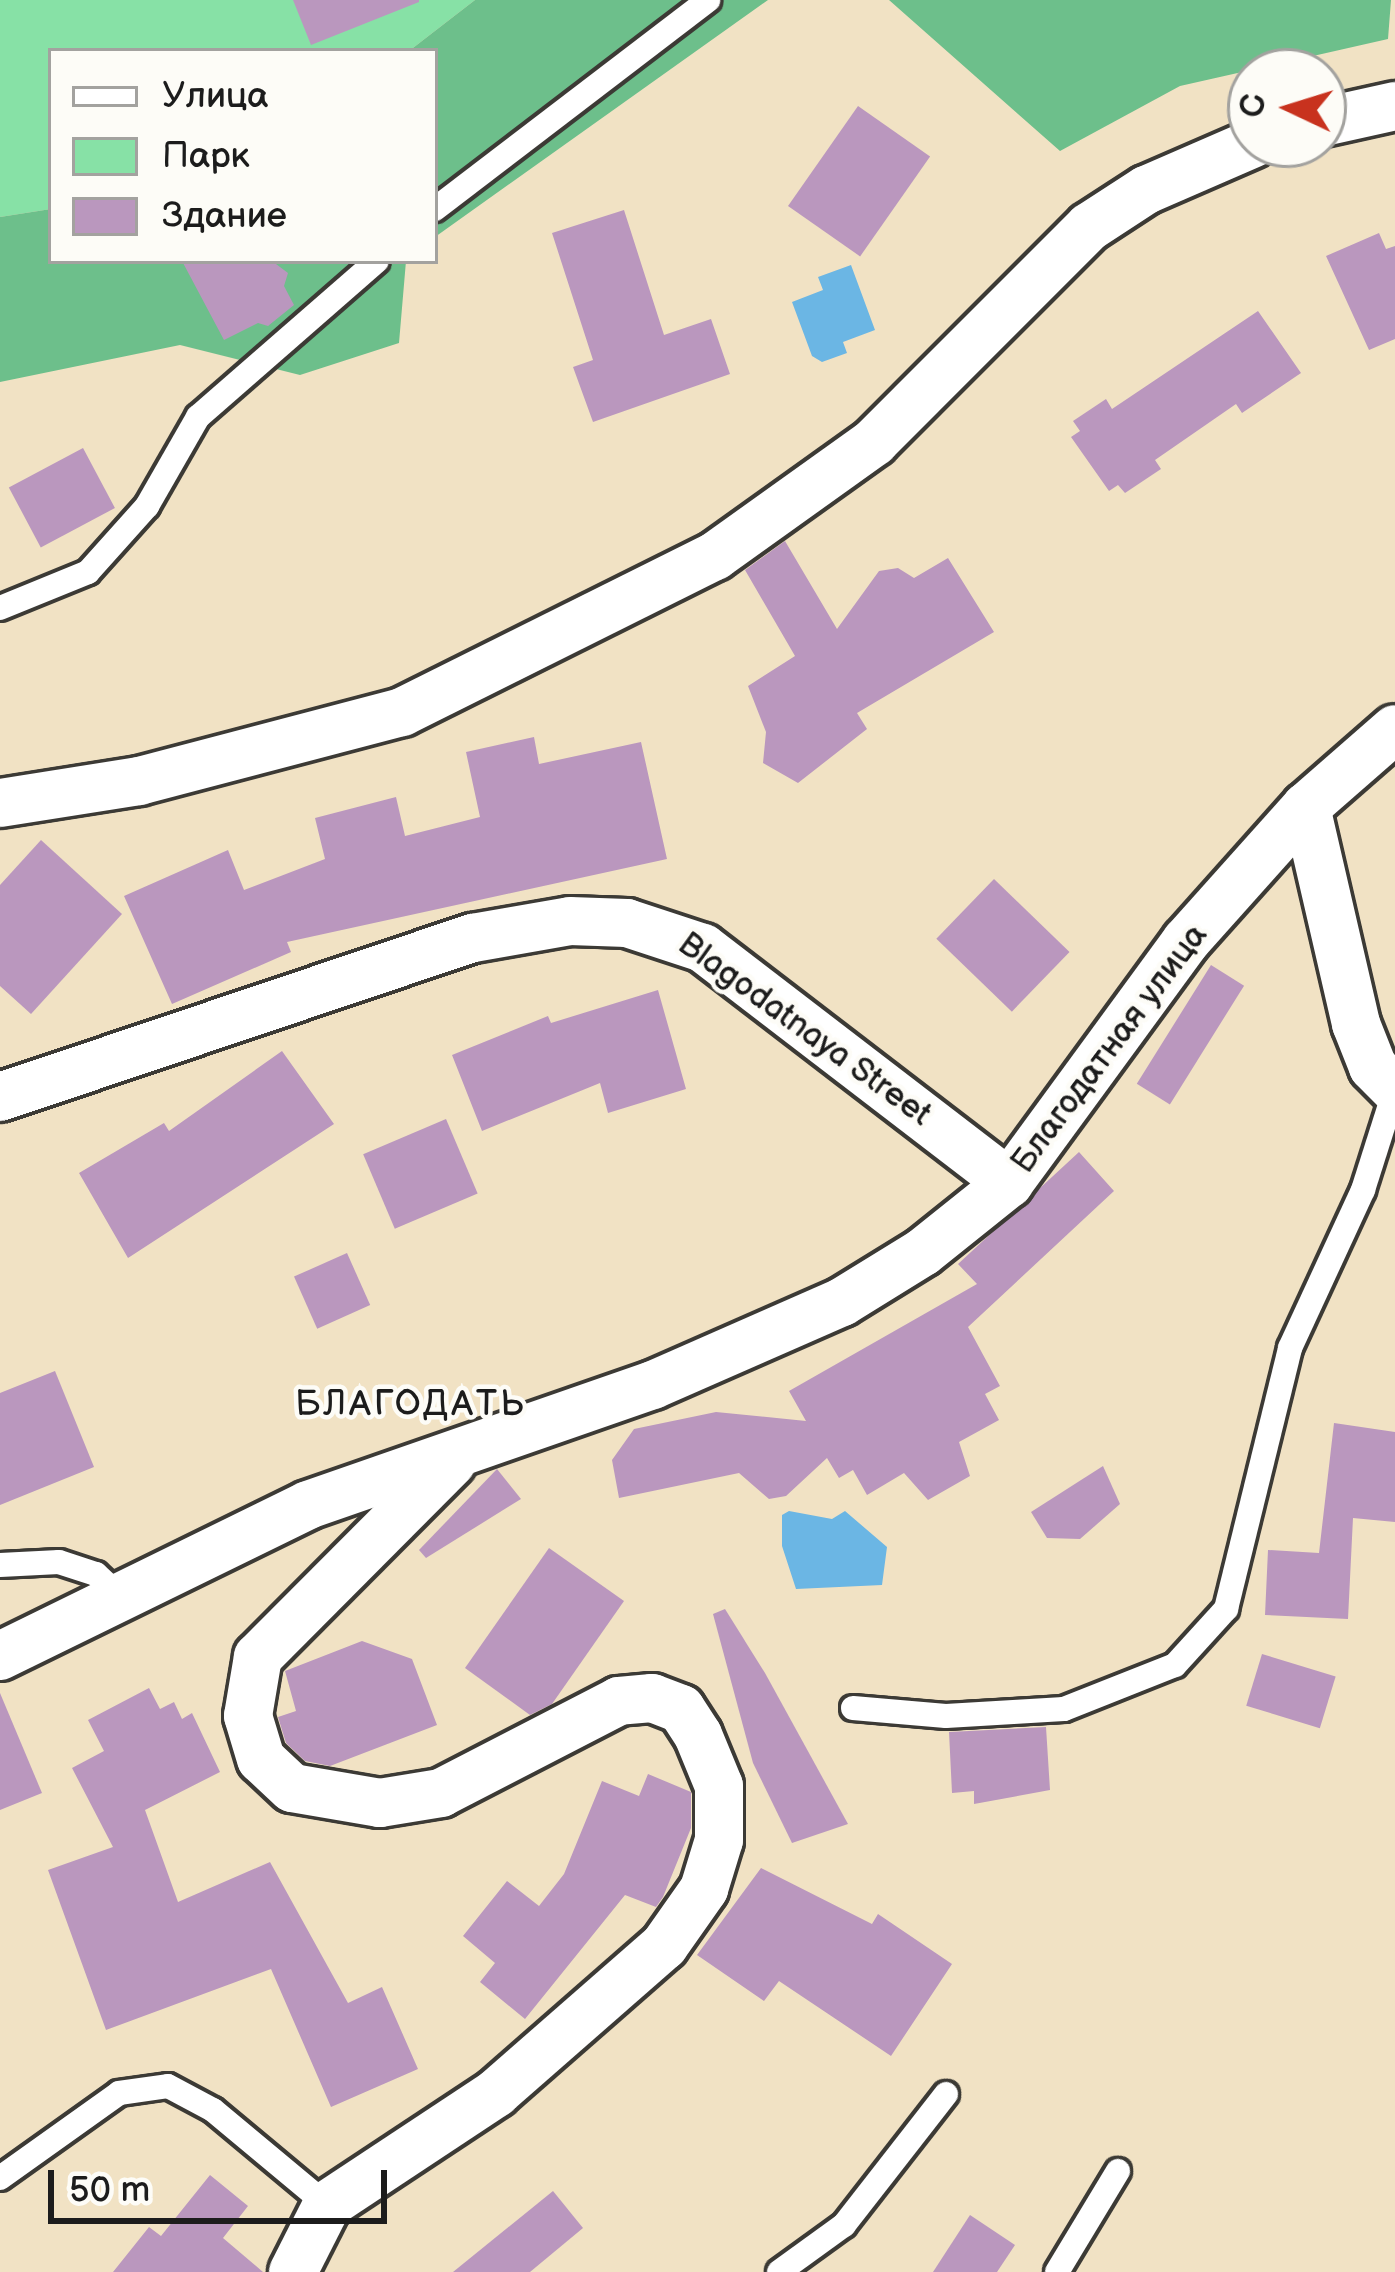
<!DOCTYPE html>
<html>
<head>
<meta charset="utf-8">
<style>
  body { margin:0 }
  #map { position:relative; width:1395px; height:2272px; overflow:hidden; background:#f1e2c4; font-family:"Balsamiq Sans",sans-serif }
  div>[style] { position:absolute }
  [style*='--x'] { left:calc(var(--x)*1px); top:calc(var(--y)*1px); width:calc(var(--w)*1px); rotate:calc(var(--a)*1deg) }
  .green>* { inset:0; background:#87e1a6 }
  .forest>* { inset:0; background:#6dbf8b }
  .water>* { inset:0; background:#6bb6e4 }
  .building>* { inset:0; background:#ba97be; transform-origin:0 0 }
  .roads { filter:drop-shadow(3px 0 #3c3a35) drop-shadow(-3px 0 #3c3a35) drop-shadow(0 3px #3c3a35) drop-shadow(0 -3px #3c3a35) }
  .lane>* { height:24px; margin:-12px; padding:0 12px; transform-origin:12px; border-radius:12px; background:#fff }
  .street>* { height:48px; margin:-24px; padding:0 24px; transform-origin:24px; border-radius:24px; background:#fff }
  span { translate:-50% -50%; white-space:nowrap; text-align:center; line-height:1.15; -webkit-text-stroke:9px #fdfcf7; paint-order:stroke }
  .street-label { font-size:33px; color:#1c1c1c }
  .neighbourhood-label { font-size:36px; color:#1c1c1c; letter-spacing:3px }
  .legend { position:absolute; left:48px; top:48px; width:390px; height:216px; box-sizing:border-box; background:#fdfcf7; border:3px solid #a3a29f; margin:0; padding:15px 21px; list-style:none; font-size:36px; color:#1c1c1c }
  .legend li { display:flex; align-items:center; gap:24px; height:60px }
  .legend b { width:60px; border:3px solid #a3a29f }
  .north { position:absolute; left:1227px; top:48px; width:120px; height:120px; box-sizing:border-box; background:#fdfcf7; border:3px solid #a3a29f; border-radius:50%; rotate:274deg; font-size:33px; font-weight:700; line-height:48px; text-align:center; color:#1c1c1c }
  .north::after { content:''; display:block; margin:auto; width:42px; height:54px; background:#c8321e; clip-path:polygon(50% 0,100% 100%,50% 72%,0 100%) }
  .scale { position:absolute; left:48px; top:2170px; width:339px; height:54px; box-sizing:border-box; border:6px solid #1c1c1c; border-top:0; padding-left:15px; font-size:36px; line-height:42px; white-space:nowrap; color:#1c1c1c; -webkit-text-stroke:9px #fdfcf7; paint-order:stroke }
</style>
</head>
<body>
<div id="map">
  <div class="green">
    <div style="clip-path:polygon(0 0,475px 0,409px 51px,51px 51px,51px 209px,0 217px)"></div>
  </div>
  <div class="forest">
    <div style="clip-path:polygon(475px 0,768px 0,435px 237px,435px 51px,409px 51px)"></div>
    <div style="clip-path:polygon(889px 0,1391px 0,1388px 39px,1180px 86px,1060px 151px)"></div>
    <div style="clip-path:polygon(51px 209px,51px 261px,406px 261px,399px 343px,300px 375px,180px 345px,0 382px,0 217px)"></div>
  </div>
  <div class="water">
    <div style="clip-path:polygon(851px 265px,875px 330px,843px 342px,847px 353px,822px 362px,812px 356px,792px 302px,823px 290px,818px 277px)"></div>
    <div style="clip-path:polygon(789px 1511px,832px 1519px,845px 1511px,887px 1547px,882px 1585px,796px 1589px,782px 1546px,782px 1515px)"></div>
  </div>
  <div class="building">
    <div style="clip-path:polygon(293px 0,419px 0,419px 2px,311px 45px)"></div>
    <div style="left:858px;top:106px;width:88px;height:122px;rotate:35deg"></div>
    <div style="clip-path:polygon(624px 210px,664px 335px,711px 319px,730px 374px,593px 422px,573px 367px,593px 360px,552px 233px)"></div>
    <div style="clip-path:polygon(1379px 233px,1386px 249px,1395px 246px,1395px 339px,1369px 350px,1326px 256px)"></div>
    <div style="clip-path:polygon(182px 261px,272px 261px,288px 273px,284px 286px,294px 305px,268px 326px,258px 323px,224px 340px)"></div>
    <div style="clip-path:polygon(1258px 311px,1301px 373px,1242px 413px,1236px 404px,1155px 460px,1161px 469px,1125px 493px,1118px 485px,1109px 491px,1071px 437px,1080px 431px,1073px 421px,1106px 399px,1112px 409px)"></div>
    <div style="left:83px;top:448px;width:68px;height:84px;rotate:62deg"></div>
    <div style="clip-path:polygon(785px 541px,837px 629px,879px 571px,898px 568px,914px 578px,948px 558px,994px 632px,857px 713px,867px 729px,798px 783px,763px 763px,766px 732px,748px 686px,795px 656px,745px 570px)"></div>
    <div style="clip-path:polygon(534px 737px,539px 764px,641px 742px,667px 859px,287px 942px,291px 952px,172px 1004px,124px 896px,228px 850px,244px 890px,325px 859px,315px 818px,396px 797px,405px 836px,480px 817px,466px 752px)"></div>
    <div style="clip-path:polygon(41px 840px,122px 914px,31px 1014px,0 986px,0 885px)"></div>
    <div style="left:994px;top:879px;width:105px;height:83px;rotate:44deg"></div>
    <div style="left:1211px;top:965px;width:39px;height:140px;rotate:32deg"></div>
    <div style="clip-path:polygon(658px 990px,686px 1089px,608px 1113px,600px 1083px,482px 1131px,452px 1055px,548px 1016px,551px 1023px)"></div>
    <div style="clip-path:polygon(282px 1051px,334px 1124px,128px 1258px,79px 1173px,164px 1123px,169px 1131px)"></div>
    <div style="left:446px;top:1119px;width:81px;height:90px;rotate:67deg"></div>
    <div style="clip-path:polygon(1079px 1152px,1114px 1191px,968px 1327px,1000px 1386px,985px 1394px,999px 1420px,959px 1442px,970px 1476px,928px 1500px,904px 1473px,867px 1495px,853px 1470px,839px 1478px,827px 1458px,786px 1496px,769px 1499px,739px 1473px,619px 1498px,612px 1460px,634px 1429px,716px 1412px,806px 1421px,789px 1391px,977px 1284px,958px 1264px)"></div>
    <div style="left:347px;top:1253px;width:57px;height:58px;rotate:66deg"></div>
    <div style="clip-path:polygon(55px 1371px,94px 1467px,0 1505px,0 1393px)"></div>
    <div style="clip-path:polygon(1334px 1423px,1395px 1432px,1395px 1522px,1353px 1518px,1348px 1619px,1265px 1615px,1268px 1550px,1319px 1553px)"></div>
    <div style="clip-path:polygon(1103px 1466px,1120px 1504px,1080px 1539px,1047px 1538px,1031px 1512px)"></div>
    <div style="clip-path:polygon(497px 1469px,521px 1499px,426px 1558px,419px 1550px)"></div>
    <div style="clip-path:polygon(549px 1548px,624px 1601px,552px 1704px,530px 1715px,465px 1668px)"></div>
    <div style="clip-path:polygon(725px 1609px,765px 1673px,848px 1824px,792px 1843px,753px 1763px,713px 1614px)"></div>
    <div style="clip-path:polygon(362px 1641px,412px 1659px,437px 1725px,330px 1766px,305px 1761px,286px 1743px,278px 1717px,296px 1711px,285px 1671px)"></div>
    <div style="left:1262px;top:1654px;width:77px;height:54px;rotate:17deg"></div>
    <div style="clip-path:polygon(149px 1688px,160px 1709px,174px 1702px,182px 1719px,192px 1713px,220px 1772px,145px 1810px,178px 1902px,270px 1862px,348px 2003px,382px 1987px,418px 2069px,331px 2107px,271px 1969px,106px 2030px,48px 1870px,113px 1847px,72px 1768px,104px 1751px,88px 1720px)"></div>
    <div style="clip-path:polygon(0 1693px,42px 1793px,0 1810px)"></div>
    <div style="clip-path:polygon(1046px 1727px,1050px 1790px,974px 1804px,974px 1791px,952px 1793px,949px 1732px)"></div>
    <div style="clip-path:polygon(648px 1774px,691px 1792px,691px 1828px,663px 1897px,656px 1907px,625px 1895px,525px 2019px,480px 1982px,495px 1963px,463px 1936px,507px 1881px,539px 1906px,564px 1874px,602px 1781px,639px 1796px)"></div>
    <div style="clip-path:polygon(761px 1868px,872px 1924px,878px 1914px,952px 1964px,891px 2056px,779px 1981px,764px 2001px,697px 1955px)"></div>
    <div style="clip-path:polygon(210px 2175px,248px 2206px,223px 2238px,263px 2272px,113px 2272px,149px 2227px,161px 2236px)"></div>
    <div style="clip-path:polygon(553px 2191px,583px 2228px,530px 2272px,453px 2272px)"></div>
    <div style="clip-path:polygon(970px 2215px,1015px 2245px,997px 2272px,933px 2272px)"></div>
  </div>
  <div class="roads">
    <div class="lane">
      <div style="--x:435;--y:209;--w:344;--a:-37.4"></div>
      <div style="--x:0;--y:608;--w:95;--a:-22.2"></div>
      <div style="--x:88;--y:572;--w:89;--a:-48.2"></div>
      <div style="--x:147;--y:506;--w:103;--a:-60.2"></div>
      <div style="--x:198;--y:417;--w:237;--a:-41.1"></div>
      <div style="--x:0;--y:1565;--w:59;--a:-2.9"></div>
      <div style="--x:59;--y:1562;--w:39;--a:18"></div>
      <div style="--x:96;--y:1574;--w:34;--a:43"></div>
      <div style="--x:853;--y:1708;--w:93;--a:4.9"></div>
      <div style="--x:946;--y:1716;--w:118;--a:-3.4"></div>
      <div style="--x:1064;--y:1709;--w:119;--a:-21.6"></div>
      <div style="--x:1175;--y:1665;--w:76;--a:-47.7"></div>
      <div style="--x:1226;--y:1609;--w:269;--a:-76.2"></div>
      <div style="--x:1290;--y:1348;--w:174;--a:-65.2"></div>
      <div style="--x:1363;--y:1190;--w:106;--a:-72.4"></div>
      <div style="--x:0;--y:2178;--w:146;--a:-35.5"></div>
      <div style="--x:119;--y:2093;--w:49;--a:-8.1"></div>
      <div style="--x:168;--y:2086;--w:51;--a:28.1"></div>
      <div style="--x:213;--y:2110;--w:148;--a:39.8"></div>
      <div style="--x:779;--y:2272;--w:80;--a:-35.9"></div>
      <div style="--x:844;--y:2225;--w:166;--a:-52.1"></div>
      <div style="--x:1057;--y:2272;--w:118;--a:-58.9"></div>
    </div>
    <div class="street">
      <div style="--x:1323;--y:122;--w:74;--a:-12.5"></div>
      <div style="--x:0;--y:803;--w:141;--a:-9"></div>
      <div style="--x:139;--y:781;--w:272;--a:-14.7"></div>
      <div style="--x:402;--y:712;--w:350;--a:-26.5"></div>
      <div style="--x:715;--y:556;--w:196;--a:-35.6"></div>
      <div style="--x:874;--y:442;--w:304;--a:-45"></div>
      <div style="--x:1089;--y:227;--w:68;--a:-33"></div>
      <div style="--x:1146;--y:190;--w:116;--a:-23.5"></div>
      <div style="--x:1306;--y:807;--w:223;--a:77"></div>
      <div style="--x:1356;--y:1024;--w:46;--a:68.4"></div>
      <div style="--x:1373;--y:1067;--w:31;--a:45"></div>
      <div style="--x:0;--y:1097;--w:499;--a:-18.6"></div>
      <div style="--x:473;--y:938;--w:98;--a:-9.9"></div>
      <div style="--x:570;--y:921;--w:57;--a:2"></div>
      <div style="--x:627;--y:923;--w:80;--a:18.2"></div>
      <div style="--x:703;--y:948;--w:386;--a:37.5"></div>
      <div style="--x:0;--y:1656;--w:343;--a:-26.1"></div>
      <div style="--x:308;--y:1505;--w:365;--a:-19.2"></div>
      <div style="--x:653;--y:1385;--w:206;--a:-23.7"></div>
      <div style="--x:842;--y:1302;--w:95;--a:-31.7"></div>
      <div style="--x:923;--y:1252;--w:110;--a:-38.7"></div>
      <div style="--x:1009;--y:1183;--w:300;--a:-53.8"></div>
      <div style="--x:1186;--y:941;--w:180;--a:-48.2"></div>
      <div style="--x:1306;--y:807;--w:118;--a:-41.2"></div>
      <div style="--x:293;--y:2272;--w:75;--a:-63.1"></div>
      <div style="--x:327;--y:2205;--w:203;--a:-33.5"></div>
      <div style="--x:496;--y:2093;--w:223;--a:-41.2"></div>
      <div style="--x:664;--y:1946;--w:70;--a:-54.9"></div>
      <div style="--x:704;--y:1889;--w:51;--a:-73"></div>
      <div style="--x:719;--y:1840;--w:54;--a:-90"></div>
      <div style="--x:719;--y:1786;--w:55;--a:-112.4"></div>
      <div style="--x:698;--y:1735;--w:31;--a:-123"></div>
      <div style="--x:681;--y:1709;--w:31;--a:-159"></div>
      <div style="--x:652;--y:1698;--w:33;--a:175"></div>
      <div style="--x:619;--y:1701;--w:200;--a:152.7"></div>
      <div style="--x:441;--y:1793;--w:62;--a:170.7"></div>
      <div style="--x:380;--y:1803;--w:89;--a:-170.3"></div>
      <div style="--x:292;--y:1788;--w:42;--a:-136.9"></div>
      <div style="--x:261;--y:1759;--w:45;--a:-106.8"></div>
      <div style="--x:248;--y:1716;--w:60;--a:-80.4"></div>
      <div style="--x:258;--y:1657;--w:274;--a:-45.1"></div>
    </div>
  </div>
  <div class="street-label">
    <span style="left:804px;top:1030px;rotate:36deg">Blagodatnaya Street</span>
    <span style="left:1110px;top:1049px;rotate:-53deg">Благодатная улица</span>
  </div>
  <div class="neighbourhood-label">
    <span style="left:411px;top:1405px">БЛАГОДАТЬ</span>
  </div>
  <ul class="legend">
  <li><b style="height:15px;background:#fff"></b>Улица</li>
  <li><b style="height:33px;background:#87e1a6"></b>Парк</li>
  <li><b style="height:33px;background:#ba97be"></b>Здание</li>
  </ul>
  <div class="north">С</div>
  <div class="scale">50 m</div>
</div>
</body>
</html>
